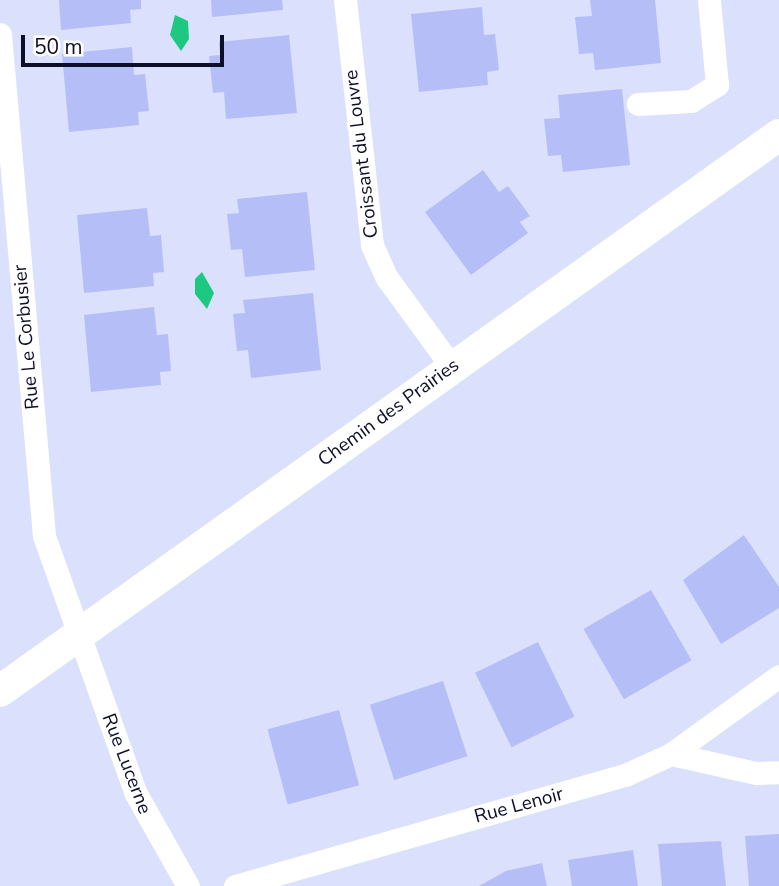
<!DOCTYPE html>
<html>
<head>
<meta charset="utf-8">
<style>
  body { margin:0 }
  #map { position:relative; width:779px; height:886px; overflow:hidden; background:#dbe0fd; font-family:"Nunito Sans",sans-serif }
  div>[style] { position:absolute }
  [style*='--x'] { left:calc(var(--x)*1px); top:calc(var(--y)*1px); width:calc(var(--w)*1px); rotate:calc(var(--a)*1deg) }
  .water>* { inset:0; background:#1dc981 }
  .building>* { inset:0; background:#b6bef7; transform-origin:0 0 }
  .street>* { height:23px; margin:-11.5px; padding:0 11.5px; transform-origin:11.5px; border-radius:11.5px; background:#fff }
  .secondary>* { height:32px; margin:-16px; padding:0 16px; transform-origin:16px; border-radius:16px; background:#fff }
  span { translate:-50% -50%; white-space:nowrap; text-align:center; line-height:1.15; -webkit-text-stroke:6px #fff; paint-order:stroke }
  .street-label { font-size:19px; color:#0d0e27 }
  .scale { position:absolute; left:21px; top:35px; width:203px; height:32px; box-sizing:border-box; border:4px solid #0d0e27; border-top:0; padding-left:9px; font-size:21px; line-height:24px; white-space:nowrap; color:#0d0e27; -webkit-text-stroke:5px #fff; paint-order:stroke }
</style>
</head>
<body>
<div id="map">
  <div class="water">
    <div style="clip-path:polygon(175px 15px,188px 21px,189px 39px,181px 51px,170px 35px)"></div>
    <div style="clip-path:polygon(202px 272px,214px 293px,207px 309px,195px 294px,195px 279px)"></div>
  </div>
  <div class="building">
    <div style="clip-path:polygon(59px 0,141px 0,141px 9px,130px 10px,131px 23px,61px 30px)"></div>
    <div style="clip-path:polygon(211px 0,282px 0,283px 10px,212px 17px)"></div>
    <div style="clip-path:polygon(590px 0,655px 0,661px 63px,595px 70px,593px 53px,579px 54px,575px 17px,592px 16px)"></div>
    <div style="clip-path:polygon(482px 7px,484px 35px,495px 34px,499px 70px,487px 72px,488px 85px,419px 92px,411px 14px)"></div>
    <div style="clip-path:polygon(289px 35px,297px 113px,226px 119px,224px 92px,213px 93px,209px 56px,220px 55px,219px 42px)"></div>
    <div style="clip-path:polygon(132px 47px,134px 75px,145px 74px,149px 111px,138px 112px,139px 125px,69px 132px,62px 54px)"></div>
    <div style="clip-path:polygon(622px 89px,630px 165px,563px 172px,561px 155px,548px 156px,544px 119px,560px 118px,558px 95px)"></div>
    <div style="clip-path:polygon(483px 170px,499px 192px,508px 186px,530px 216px,520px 222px,528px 233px,471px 275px,425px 212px)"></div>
    <div style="clip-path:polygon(307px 192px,315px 270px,245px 277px,242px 249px,231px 250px,227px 214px,239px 213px,237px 199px)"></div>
    <div style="clip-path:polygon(147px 208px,150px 236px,161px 235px,164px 272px,153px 273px,154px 286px,84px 293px,77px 215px)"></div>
    <div style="clip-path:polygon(313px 293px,321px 370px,251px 378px,248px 350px,237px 351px,233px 314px,245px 313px,243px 300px)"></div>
    <div style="clip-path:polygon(154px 307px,157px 335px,168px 334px,171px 371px,160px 372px,161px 385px,91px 392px,84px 315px)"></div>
    <div style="clip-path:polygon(744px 535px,779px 587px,779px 608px,721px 644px,683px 580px)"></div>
    <div style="left:651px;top:590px;width:81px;height:78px;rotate:60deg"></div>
    <div style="left:538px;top:642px;width:83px;height:70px;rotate:64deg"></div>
    <div style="left:443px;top:681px;width:79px;height:77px;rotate:72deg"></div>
    <div style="left:339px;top:710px;width:78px;height:74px;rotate:75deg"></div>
    <div style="clip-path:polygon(779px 834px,779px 886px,749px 886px,745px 836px)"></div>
    <div style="clip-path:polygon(721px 841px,726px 886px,662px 886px,658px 844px)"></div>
    <div style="clip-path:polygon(633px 850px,638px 886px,572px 886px,568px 860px)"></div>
    <div style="clip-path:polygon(542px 863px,547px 886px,479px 886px,506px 871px)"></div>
  </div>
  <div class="street">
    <div style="--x:345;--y:0;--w:246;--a:83.7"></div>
    <div style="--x:372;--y:245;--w:36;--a:66"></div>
    <div style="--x:387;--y:278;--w:110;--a:53.9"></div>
    <div style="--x:0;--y:34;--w:504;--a:84.99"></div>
    <div style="--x:44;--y:536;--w:272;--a:70.4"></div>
    <div style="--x:135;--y:792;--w:108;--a:60.6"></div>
    <div style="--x:638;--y:104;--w:53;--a:-3.2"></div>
    <div style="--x:691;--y:101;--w:31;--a:-32"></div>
    <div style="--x:717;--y:85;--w:85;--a:-95.4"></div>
    <div style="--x:671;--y:754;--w:87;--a:12.6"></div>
    <div style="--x:756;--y:773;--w:23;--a:-2"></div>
    <div style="--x:235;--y:886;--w:405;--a:-15.9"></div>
    <div style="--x:625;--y:775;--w:51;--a:-24.5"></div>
    <div style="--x:671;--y:754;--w:133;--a:-35.8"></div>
  </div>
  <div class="secondary">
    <div style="--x:0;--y:691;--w:957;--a:-35.52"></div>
  </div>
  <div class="street-label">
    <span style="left:362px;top:154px;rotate:-97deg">Croissant du Louvre</span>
    <span style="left:27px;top:337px;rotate:-95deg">Rue Le Corbusier</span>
    <span style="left:389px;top:413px;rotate:-36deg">Chemin des Prairies</span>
    <span style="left:126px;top:764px;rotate:69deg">Rue Lucerne</span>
    <span style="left:519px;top:806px;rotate:-15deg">Rue Lenoir</span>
  </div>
  <div class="scale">50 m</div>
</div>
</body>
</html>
